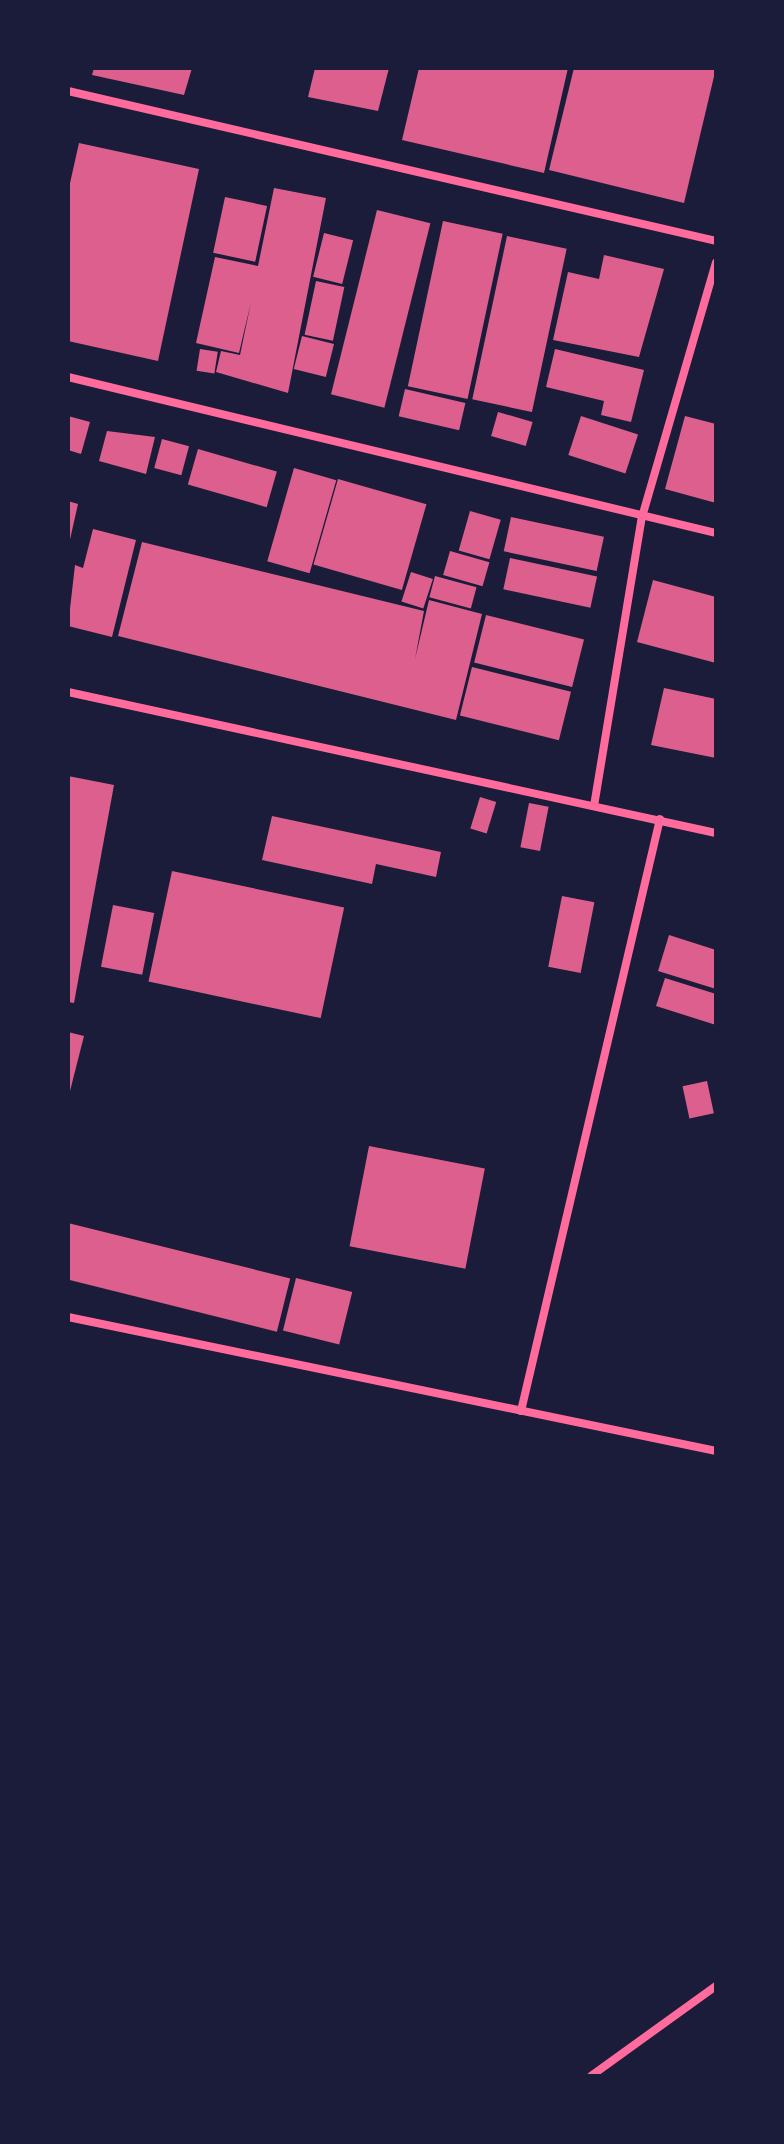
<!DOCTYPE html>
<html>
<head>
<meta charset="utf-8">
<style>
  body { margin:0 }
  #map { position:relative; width:784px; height:2144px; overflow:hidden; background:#1b1b3a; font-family:"Alegreya Sans",sans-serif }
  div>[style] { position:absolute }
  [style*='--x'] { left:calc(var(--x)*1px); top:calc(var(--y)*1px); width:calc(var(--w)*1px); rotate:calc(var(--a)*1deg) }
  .building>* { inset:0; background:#dd5f8e; transform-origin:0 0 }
  .minor>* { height:8px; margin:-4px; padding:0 4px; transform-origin:4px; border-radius:4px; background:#ff6b9d }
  span { translate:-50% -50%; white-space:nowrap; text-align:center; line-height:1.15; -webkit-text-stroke:7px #1b1b3a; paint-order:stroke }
  .frame { position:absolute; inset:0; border:70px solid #1b1b3a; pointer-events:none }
</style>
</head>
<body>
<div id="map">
  <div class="building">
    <div style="clip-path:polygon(94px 68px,192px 68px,184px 95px,92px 75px)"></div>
    <div style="clip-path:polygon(315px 68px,389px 68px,378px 111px,308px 97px)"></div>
    <div style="clip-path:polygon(419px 68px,568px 68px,544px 173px,402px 140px)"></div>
    <div style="clip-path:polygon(574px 68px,716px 68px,684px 203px,549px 170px)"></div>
    <div style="clip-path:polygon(79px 143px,199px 169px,158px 361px,68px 341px,68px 192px)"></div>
    <div style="clip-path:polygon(274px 188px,326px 198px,288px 393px,216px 372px,221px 351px,240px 355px,251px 302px,239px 353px,196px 343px,215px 257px,258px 266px)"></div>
    <div style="left:225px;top:197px;width:43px;height:57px;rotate:12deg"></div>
    <div style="left:377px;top:210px;width:55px;height:190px;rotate:14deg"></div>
    <div style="left:443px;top:221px;width:61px;height:169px;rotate:12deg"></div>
    <div style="left:324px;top:233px;width:30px;height:45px;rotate:14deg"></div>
    <div style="left:507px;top:236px;width:61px;height:167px;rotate:12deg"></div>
    <div style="clip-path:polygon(604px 255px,664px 269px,639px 357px,553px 340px,568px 272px,599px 279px)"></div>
    <div style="left:316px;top:281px;width:29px;height:55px;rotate:12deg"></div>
    <div style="left:302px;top:336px;width:33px;height:34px;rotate:14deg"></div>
    <div style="left:200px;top:349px;width:18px;height:22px;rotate:9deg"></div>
    <div style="clip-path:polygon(555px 349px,644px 370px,631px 422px,601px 415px,604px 401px,546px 387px)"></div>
    <div style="left:405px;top:389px;width:62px;height:28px;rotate:13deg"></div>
    <div style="left:498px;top:412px;width:36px;height:25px;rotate:16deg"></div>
    <div style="clip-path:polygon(68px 416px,90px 422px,81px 454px,68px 450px)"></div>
    <div style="left:581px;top:416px;width:60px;height:41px;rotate:18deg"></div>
    <div style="clip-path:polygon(685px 416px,716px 424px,716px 503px,665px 489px)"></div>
    <div style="clip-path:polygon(107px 431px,155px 437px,146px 474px,99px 461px)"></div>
    <div style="left:162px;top:439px;width:28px;height:30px;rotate:15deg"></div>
    <div style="left:198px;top:449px;width:82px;height:37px;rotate:16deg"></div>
    <div style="left:294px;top:468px;width:44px;height:97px;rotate:16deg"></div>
    <div style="left:338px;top:479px;width:92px;height:89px;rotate:16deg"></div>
    <div style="clip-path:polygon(68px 501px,78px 504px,69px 544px,68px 544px)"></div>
    <div style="left:470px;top:511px;width:32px;height:41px;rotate:16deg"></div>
    <div style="left:511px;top:517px;width:95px;height:35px;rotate:12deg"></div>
    <div style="clip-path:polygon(93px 529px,136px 540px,112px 637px,68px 626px,75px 565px,83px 568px)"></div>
    <div style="clip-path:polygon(142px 542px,424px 611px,415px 659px,429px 600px,482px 614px,456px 720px,118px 636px)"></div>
    <div style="left:450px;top:551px;width:41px;height:25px;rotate:16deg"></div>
    <div style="left:510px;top:558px;width:89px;height:32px;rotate:12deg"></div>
    <div style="left:411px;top:572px;width:23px;height:31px;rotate:18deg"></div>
    <div style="left:435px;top:576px;width:43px;height:22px;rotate:15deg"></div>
    <div style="clip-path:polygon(653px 580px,716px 597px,716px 663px,637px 642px)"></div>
    <div style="left:486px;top:615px;width:101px;height:49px;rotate:14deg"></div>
    <div style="left:472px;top:667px;width:102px;height:50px;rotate:14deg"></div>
    <div style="clip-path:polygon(664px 688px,716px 699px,716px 758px,651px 745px)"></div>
    <div style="clip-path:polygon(68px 776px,114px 785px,74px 1003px,68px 1002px)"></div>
    <div style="left:480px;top:797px;width:17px;height:33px;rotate:17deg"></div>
    <div style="left:529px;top:803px;width:20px;height:45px;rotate:11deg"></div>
    <div style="clip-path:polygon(272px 816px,441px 852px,436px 877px,376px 864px,372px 884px,262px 860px)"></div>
    <div style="left:172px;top:871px;width:176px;height:113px;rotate:12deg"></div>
    <div style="left:562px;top:896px;width:33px;height:72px;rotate:11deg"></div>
    <div style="left:113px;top:905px;width:42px;height:63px;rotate:11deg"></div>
    <div style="clip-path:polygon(669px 935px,716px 950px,716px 989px,658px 971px)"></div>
    <div style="clip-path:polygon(665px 978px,716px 994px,716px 1025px,656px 1006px)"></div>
    <div style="clip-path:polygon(68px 1032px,84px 1036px,69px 1095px,68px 1095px)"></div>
    <div style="left:707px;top:1081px;width:33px;height:25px;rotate:78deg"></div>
    <div style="left:369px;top:1146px;width:118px;height:102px;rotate:11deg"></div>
    <div style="left:68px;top:1223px;width:229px;height:55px;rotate:14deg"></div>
    <div style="left:296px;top:1278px;width:58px;height:54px;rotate:14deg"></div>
  </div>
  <div class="minor">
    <div style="--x:68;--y:91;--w:665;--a:13.03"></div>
    <div style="--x:68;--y:377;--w:667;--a:13.54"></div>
    <div style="--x:68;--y:692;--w:663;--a:12.28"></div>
    <div style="--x:594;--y:806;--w:293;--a:-80.6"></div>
    <div style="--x:642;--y:517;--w:265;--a:-73.8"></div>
    <div style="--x:68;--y:1317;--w:662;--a:11.68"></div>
    <div style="--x:521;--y:1411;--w:608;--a:-76.79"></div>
    <div style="--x:591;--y:2076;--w:154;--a:-35.8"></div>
  </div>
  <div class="frame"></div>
</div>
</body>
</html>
